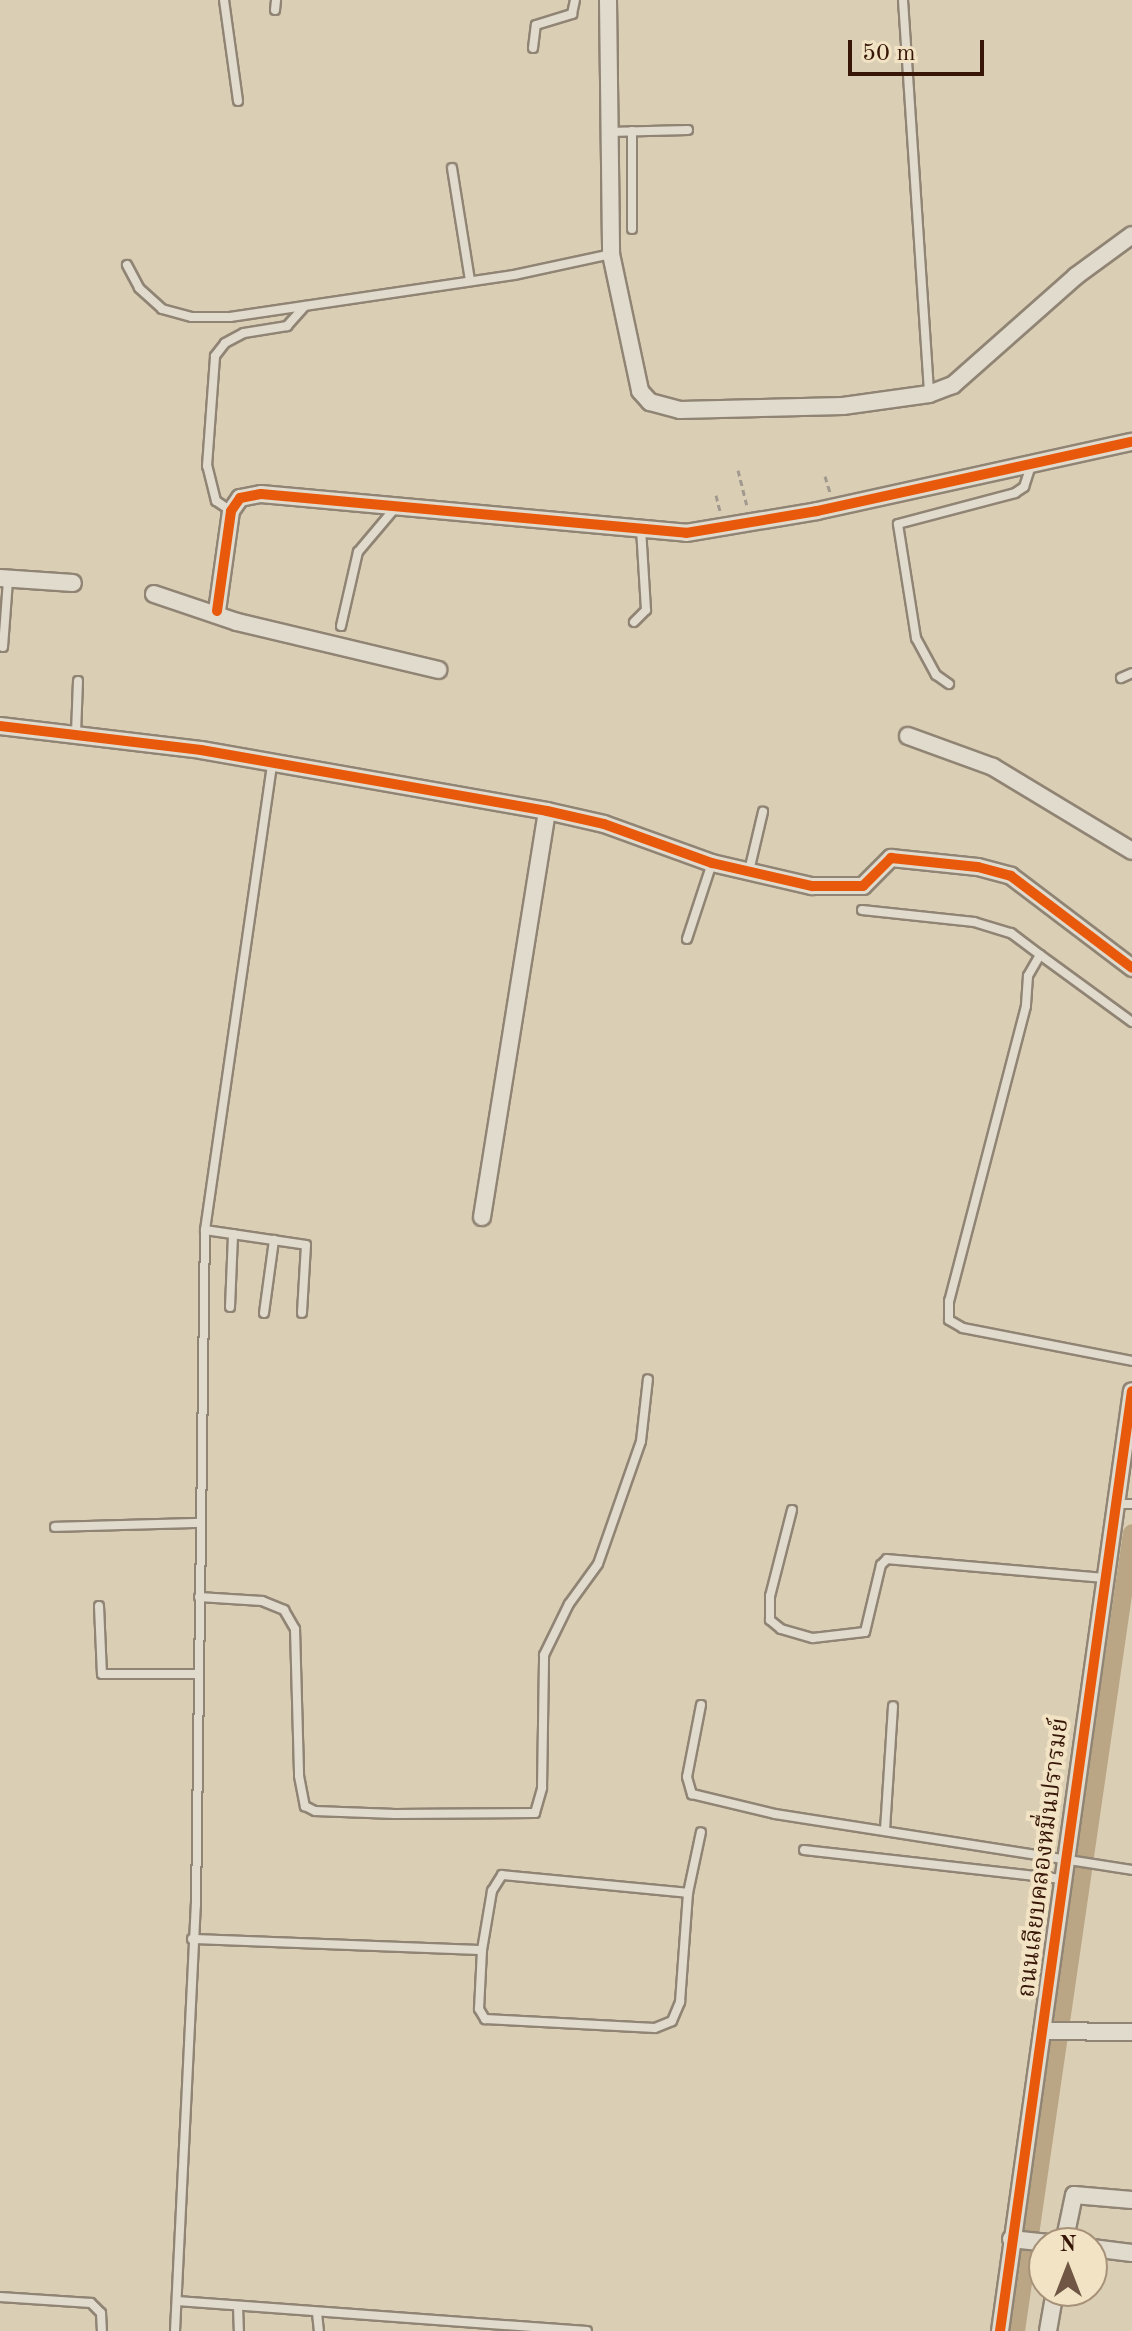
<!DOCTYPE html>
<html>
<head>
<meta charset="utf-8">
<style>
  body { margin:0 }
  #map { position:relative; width:1132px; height:2331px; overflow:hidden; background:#daceb4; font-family:"Old Standard TT","Noto Serif Thai",serif }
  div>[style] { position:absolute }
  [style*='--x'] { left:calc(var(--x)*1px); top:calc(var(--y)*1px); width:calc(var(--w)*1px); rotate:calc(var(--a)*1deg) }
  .canal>* { height:18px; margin:-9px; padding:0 9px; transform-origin:9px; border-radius:9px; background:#baa584 }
  .path>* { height:3px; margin-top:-1.5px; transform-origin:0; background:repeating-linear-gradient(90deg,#a2998f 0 6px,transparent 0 10px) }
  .roads { filter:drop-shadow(2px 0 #908474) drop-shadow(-2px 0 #908474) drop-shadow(0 2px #908474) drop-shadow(0 -2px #908474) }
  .service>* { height:8px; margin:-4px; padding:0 4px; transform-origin:4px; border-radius:4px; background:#e1dbce }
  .minor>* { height:16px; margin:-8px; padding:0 8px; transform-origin:8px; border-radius:8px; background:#e1dbce }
  .cycleway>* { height:10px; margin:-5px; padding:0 5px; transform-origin:5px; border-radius:5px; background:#e8590c }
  span { translate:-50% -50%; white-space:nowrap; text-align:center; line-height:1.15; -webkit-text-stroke:8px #f1e3c4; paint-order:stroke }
  .street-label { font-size:24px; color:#371608 }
  .north { position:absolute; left:1028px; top:2227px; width:80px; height:80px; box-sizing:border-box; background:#f1e3c4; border:2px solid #a79179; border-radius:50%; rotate:0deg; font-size:22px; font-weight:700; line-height:32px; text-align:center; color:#371608 }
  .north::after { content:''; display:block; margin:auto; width:28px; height:36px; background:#705644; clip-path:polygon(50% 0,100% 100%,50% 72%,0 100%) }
  .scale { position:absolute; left:848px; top:40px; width:136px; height:36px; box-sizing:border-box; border:4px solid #371608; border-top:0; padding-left:10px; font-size:24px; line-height:28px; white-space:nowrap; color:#371608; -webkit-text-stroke:6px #f1e3c4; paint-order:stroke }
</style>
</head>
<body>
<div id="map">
  <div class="canal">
    <div style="--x:1016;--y:2331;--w:806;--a:-81.73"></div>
  </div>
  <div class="path">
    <div style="--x:738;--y:470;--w:36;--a:76"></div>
    <div style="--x:825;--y:476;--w:17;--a:73"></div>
    <div style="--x:716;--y:495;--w:16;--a:76"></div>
  </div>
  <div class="roads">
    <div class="service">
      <div style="--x:224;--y:0;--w:102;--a:82.1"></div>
      <div style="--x:903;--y:0;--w:394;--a:86.2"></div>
      <div style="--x:275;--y:10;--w:10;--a:-84"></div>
      <div style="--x:533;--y:48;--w:23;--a:-83"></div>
      <div style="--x:536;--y:25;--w:38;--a:-17"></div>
      <div style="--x:572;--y:14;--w:14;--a:-78"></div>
      <div style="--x:632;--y:131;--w:98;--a:90"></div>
      <div style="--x:609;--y:132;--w:79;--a:-1.5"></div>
      <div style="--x:452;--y:168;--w:114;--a:80.9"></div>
      <div style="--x:127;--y:265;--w:26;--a:62"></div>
      <div style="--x:139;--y:288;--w:31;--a:42"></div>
      <div style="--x:162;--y:309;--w:31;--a:15"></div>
      <div style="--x:192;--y:317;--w:38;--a:0"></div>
      <div style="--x:230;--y:317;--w:287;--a:-8.4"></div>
      <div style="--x:514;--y:275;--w:99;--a:-12.2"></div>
      <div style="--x:231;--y:511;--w:18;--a:-146"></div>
      <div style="--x:216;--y:501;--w:36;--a:-104"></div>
      <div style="--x:207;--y:466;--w:110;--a:-85.8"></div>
      <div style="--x:215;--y:356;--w:16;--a:-52"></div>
      <div style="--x:225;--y:343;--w:21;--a:-28"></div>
      <div style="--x:244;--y:333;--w:44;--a:-9.2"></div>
      <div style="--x:287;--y:326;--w:27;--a:-48"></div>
      <div style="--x:634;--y:622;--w:17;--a:-45"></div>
      <div style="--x:646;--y:610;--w:81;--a:-93.5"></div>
      <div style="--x:341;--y:626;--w:76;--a:-77.1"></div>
      <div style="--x:358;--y:552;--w:59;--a:-49.8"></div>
      <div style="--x:3;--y:647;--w:67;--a:-85.7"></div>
      <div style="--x:1121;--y:678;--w:12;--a:-24"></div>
      <div style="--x:949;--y:684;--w:16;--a:-145"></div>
      <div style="--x:936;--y:675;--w:42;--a:-118.4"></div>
      <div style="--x:916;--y:638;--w:115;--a:-99"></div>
      <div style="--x:898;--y:524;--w:121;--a:-14.8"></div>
      <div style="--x:1015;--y:493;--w:11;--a:-34"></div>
      <div style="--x:1024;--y:487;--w:23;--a:-72"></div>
      <div style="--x:76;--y:733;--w:52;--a:-87.8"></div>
      <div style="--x:749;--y:871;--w:61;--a:-76.7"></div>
      <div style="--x:862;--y:910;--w:113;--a:6.1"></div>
      <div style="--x:974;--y:922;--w:39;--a:17"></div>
      <div style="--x:1011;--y:933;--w:36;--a:37"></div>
      <div style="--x:687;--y:939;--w:80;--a:-71.8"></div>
      <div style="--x:1132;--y:1022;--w:114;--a:-143.9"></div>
      <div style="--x:1040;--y:955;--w:24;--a:120"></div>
      <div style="--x:1028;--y:976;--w:30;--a:94"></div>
      <div style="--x:1026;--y:1006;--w:305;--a:104.6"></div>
      <div style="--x:949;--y:1301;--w:19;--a:90"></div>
      <div style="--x:949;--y:1320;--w:16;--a:30"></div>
      <div style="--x:963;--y:1328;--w:172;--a:11"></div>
      <div style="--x:205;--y:1230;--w:102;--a:8.4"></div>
      <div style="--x:306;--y:1245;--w:68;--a:93.4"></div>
      <div style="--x:230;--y:1307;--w:73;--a:-87.6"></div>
      <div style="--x:264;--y:1313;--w:74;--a:-82.2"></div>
      <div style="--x:1114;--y:1504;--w:18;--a:0"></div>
      <div style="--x:792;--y:1510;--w:89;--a:104.3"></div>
      <div style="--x:770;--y:1596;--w:24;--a:90"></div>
      <div style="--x:770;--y:1620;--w:14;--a:39"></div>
      <div style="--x:781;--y:1629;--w:33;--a:16"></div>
      <div style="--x:813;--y:1638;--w:52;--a:-6.6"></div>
      <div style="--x:865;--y:1632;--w:69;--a:-76.6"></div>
      <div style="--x:881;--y:1565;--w:8;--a:-45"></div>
      <div style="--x:887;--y:1559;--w:220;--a:5"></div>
      <div style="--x:55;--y:1527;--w:144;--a:-1.6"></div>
      <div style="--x:199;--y:1597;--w:63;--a:3.6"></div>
      <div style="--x:262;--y:1601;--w:24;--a:22"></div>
      <div style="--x:284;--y:1610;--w:22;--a:60"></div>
      <div style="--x:295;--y:1629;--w:147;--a:88.4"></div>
      <div style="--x:299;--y:1776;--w:31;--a:79"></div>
      <div style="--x:305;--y:1806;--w:11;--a:27"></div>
      <div style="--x:315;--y:1811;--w:80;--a:2.1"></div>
      <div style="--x:395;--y:1814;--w:140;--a:-0.4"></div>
      <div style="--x:535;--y:1813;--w:26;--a:-74"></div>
      <div style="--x:542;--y:1788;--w:133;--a:-89.1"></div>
      <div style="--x:544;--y:1655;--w:57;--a:-63.9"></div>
      <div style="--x:569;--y:1604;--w:49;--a:-54.1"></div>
      <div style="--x:598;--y:1564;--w:130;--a:-70.7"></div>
      <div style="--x:641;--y:1441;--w:62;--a:-83.6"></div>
      <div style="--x:99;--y:1606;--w:68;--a:87.5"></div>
      <div style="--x:102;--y:1674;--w:96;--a:0"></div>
      <div style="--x:701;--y:1705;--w:73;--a:101"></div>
      <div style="--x:687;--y:1777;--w:18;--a:74"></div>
      <div style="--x:692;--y:1794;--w:85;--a:13.5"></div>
      <div style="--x:775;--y:1814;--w:361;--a:8.9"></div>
      <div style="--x:885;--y:1830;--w:124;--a:-86.3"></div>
      <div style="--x:804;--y:1850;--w:262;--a:6.4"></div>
      <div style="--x:192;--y:1939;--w:290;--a:2.2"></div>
      <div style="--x:482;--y:1950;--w:59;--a:92.9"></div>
      <div style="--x:479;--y:2009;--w:12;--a:59"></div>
      <div style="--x:485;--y:2019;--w:170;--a:3"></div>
      <div style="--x:655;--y:2028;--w:18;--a:-22"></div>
      <div style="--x:672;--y:2021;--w:21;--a:-67"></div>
      <div style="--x:680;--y:2002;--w:109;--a:-85.8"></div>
      <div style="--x:688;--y:1893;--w:62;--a:-78"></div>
      <div style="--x:482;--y:1950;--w:60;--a:-80.4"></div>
      <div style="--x:492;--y:1891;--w:19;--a:-58"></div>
      <div style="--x:502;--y:1875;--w:187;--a:5.5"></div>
      <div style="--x:0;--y:2297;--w:91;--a:3.8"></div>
      <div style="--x:91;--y:2303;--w:14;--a:45"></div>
      <div style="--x:101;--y:2313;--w:18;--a:87"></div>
      <div style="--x:177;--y:2301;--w:411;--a:4.2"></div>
      <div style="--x:238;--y:2306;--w:25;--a:88"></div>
      <div style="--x:317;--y:2313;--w:18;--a:84"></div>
      <div style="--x:175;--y:2331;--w:427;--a:-87.2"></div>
      <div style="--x:196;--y:1905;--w:675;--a:-89.24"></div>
      <div style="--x:205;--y:1230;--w:469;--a:-81.8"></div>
    </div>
    <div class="minor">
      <div style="--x:608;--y:0;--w:254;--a:89.3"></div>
      <div style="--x:611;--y:254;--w:140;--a:78"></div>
      <div style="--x:640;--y:391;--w:15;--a:48"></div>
      <div style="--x:650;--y:402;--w:31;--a:15"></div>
      <div style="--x:680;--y:410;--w:163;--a:-1.4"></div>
      <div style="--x:843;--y:406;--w:87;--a:-7.9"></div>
      <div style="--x:929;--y:394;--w:26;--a:-21"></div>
      <div style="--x:953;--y:385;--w:164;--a:-41.5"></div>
      <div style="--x:1076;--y:276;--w:69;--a:-36.2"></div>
      <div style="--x:0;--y:578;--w:73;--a:3.9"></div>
      <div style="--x:154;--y:594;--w:88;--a:18.6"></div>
      <div style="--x:237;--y:622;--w:207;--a:13.4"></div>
      <div style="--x:217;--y:611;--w:101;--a:-82"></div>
      <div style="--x:231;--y:511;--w:16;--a:-55"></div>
      <div style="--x:240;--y:498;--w:21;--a:-11"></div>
      <div style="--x:261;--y:494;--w:427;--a:5.2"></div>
      <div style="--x:686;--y:533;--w:133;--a:-9.5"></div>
      <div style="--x:817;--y:511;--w:322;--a:-12.4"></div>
      <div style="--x:0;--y:726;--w:202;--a:6.8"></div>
      <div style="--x:201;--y:750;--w:351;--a:10"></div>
      <div style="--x:547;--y:811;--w:58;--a:12.8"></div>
      <div style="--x:604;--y:824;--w:115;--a:19.9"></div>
      <div style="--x:712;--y:863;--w:103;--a:13"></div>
      <div style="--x:812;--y:886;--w:51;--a:0"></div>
      <div style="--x:863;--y:886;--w:40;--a:-45"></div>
      <div style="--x:891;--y:858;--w:87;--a:5.9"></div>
      <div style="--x:978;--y:867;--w:34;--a:15"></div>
      <div style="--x:1011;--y:876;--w:152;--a:37.2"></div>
      <div style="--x:908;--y:736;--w:90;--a:20"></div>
      <div style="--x:993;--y:767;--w:162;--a:31.1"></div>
      <div style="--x:482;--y:1217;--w:411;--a:-80.9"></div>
      <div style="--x:1045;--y:2031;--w:87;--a:0.7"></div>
      <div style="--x:1011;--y:2239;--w:38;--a:6"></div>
      <div style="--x:1064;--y:2243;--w:49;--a:-78.2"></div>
      <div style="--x:1074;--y:2195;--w:58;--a:4.9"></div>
      <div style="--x:1092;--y:2248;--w:40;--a:7.1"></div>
      <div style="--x:1000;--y:2331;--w:949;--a:-82.01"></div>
      <div style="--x:1048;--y:2331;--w:41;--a:-80.1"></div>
    </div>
  </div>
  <div class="cycleway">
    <div style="--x:217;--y:611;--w:101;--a:-82"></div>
    <div style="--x:231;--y:511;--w:16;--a:-55"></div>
    <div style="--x:240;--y:498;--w:21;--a:-11"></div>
    <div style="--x:261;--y:494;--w:427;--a:5.2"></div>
    <div style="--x:686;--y:533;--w:133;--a:-9.5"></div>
    <div style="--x:817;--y:511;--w:322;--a:-12.4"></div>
    <div style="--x:0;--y:726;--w:202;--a:6.8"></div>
    <div style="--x:201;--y:750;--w:351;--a:10"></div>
    <div style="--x:547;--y:811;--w:58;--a:12.8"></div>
    <div style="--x:604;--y:824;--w:115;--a:19.9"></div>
    <div style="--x:712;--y:863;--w:103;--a:13"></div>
    <div style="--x:812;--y:886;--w:51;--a:0"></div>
    <div style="--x:863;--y:886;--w:40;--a:-45"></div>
    <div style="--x:891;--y:858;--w:87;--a:5.9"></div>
    <div style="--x:978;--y:867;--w:34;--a:15"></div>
    <div style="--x:1011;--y:876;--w:152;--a:37.2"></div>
    <div style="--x:1000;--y:2331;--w:949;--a:-82.01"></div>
  </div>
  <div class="street-label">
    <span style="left:1045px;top:1858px;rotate:-83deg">ถนนเลียบคลองหมื่นปรารมย์</span>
  </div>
  <div class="north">N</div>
  <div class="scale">50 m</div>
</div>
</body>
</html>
